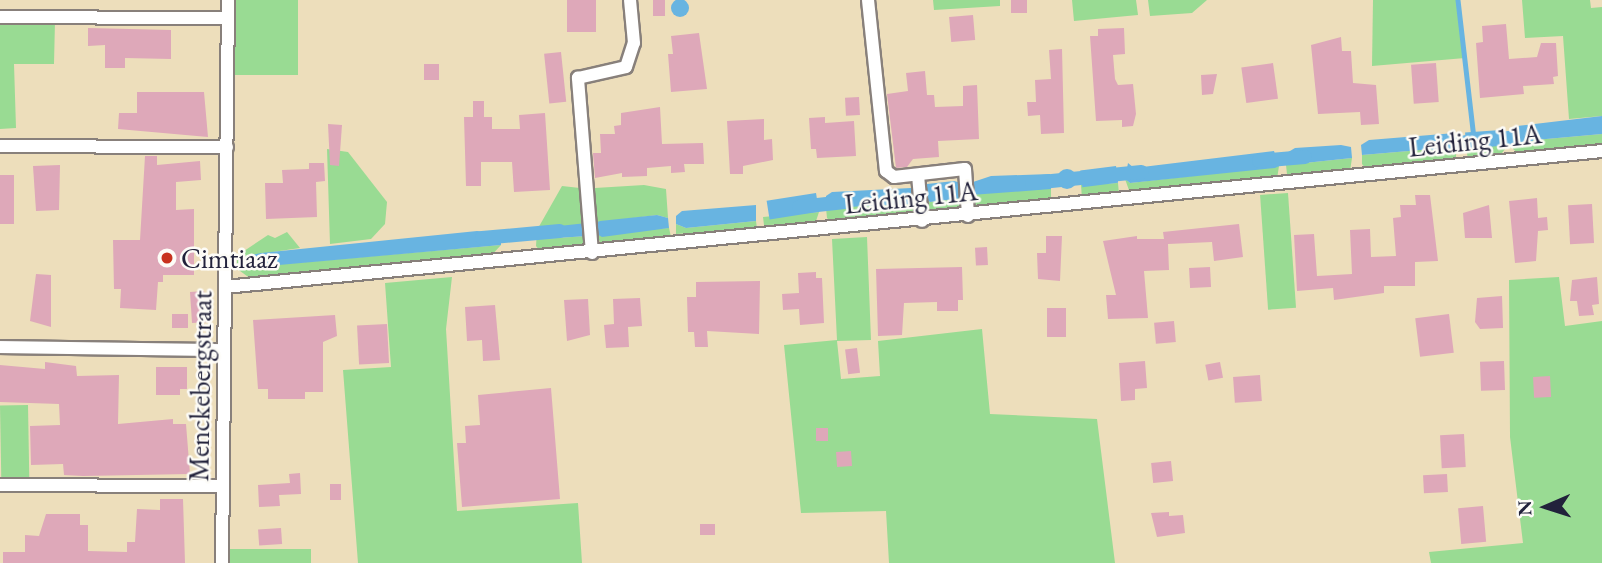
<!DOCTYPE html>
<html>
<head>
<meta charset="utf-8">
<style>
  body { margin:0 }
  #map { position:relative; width:1602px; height:563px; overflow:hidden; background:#eddebb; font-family:"EB Garamond",serif }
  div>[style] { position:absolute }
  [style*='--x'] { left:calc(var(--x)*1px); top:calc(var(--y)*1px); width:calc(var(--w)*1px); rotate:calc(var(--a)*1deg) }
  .green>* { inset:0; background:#99db93; transform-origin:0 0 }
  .water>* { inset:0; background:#68b4e1; transform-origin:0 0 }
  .round { border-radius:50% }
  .stream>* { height:4.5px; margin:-2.25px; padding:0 2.25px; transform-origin:2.25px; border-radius:2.25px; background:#68b4e1 }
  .canal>* { height:14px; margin:-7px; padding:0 7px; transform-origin:7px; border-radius:7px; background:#68b4e1 }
  .building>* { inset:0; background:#dea8b9; transform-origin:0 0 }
  .roads { filter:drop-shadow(2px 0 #88807b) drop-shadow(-2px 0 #88807b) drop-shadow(0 2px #88807b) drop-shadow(0 -2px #88807b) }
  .street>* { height:12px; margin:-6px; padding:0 6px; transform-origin:6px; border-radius:6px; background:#fff }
  .dots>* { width:19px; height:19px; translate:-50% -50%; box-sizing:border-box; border:4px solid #fdfcf7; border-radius:50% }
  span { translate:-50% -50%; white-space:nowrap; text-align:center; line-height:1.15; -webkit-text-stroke:5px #fdfcf7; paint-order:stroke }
  .street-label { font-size:28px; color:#22223b }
  .poi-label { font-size:28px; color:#22223b }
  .left { translate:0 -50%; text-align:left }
  .north { position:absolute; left:1511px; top:472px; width:70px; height:70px; -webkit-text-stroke:5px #fdfcf7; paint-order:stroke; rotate:267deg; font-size:19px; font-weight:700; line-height:28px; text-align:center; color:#22223b }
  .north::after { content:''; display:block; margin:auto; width:24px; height:32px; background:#22223b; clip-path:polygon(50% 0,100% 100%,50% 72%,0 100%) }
</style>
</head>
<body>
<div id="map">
  <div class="green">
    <div style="left:235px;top:0;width:63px;height:75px"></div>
    <div style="clip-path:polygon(933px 0,1000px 0,1000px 6px,934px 10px)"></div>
    <div style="clip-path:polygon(1072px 0,1136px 0,1138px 15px,1074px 21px)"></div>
    <div style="clip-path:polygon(1148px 0,1207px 0,1192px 13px,1150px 16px)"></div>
    <div style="clip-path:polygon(1373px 0,1458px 0,1465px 58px,1372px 66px)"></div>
    <div style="clip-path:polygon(1522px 0,1590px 0,1591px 8px,1602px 7px,1602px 116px,1569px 119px,1563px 36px,1525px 38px)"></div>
    <div style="clip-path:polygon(0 21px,55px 21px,54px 64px,14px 64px,16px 128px,0 129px)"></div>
    <div style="clip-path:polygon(1602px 134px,1602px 146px,1520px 155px,1513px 149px,1512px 142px)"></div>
    <div style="clip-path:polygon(1502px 143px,1505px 149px,1499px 157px,1468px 160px,1466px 146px)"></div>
    <div style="clip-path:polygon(1456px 147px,1456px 161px,1367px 170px,1362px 164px,1362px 155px)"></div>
    <div style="clip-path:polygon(327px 149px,348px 152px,387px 202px,385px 224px,371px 239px,330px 244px)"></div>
    <div style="clip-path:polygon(1352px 158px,1350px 171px,1292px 177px,1287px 174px,1286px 165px)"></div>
    <div style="clip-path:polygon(1279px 166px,1277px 179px,1130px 193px,1125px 179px,1130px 183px)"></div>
    <div style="clip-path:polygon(1118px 183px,1119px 194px,1082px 199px,1081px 185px)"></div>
    <div style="clip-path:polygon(644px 185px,666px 189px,668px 218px,657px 215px,595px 223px,595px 188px)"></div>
    <div style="clip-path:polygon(562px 186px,580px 188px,587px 223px,541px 239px,588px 236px,588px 247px,540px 251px,536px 246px,537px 230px)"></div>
    <div style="clip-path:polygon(1018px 189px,1051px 189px,1051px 200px,972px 206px,971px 195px)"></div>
    <div style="left:1288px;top:193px;width:115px;height:28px;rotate:86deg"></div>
    <div style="clip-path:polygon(924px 198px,930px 202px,963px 198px,963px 209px,934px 213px,928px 211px)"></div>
    <div style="clip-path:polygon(916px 201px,916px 212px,911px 215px,831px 222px,827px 218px,826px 208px)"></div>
    <div style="clip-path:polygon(819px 212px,815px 224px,764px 225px,763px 217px)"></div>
    <div style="clip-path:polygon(756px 221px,757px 229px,676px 234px,676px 224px,686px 228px)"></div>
    <div style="clip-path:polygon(669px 228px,671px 237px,667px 239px,602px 245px,595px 233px)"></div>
    <div style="clip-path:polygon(287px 232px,300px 248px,246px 256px,247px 267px,501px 245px,489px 258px,251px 279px,236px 268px,238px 255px,268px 235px,275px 238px)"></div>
    <div style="clip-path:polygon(867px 237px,871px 340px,837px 341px,841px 379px,880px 376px,878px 341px,982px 329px,990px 414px,1097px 419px,1115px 563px,889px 563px,886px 511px,801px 513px,784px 345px,837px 340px,832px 239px)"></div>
    <div style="clip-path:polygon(452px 277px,446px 329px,457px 511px,578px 503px,582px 563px,358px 563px,343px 370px,391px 367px,385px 283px)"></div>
    <div style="clip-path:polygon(1559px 277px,1565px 326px,1602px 321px,1602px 563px,1431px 563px,1429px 552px,1523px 543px,1510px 437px,1509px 280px)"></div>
    <div style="left:28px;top:405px;width:77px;height:28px;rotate:89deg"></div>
    <div style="left:311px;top:549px;width:14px;height:82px;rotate:90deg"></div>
  </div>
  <div class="water">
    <div class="round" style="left:671px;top:-1px;width:18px;height:18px"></div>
    <div style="clip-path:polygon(1602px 116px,1602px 134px,1512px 142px,1511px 129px,1517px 126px)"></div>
    <div style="left:1501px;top:130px;width:13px;height:36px;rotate:86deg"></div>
    <div style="clip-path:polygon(1455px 133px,1456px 147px,1362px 155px,1361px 145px,1369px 140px)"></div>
    <div style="clip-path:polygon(1341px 145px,1351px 147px,1352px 158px,1286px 165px,1285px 154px,1295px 148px)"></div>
    <div style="clip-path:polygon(1274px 151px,1279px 166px,1275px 168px,1130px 183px,1125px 179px,1128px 163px,1134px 168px)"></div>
    <div style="left:1116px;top:166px;width:17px;height:36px;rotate:83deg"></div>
    <div class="round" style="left:1057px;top:169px;width:20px;height:20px"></div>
    <div style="clip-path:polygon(1050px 174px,1051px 189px,971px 195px,970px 183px,991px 176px)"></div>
    <div style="clip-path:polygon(954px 181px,962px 183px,963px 198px,930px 202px,924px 198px,927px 184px)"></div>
    <div style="clip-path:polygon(911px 188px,916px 201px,911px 204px,826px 208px,826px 196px,832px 192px)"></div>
    <div style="left:816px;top:193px;width:19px;height:50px;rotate:81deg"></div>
    <div style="clip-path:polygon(756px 205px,756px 221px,686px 228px,676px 224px,676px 216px,682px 211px)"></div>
    <div style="clip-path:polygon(657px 215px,668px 218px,669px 228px,602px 237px,595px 233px,595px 223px,600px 221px)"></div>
    <div style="clip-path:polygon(587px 223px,588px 236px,541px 239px,540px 228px)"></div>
    <div style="clip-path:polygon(477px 231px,501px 233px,501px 245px,247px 268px,246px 256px,261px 253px)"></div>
  </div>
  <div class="stream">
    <div style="--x:1458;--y:0;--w:139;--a:83.4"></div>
  </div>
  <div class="canal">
    <div style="--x:1437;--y:145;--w:91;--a:-5.6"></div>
    <div style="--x:1259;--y:161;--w:46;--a:-5"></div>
    <div style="--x:1032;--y:183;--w:110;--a:-5.8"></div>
    <div style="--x:799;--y:207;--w:46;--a:-6.2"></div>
    <div style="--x:482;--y:238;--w:78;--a:-5.1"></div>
  </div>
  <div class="building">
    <div style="left:567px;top:0;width:29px;height:32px"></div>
    <div style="left:653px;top:0;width:12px;height:16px"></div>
    <div style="left:1011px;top:0;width:16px;height:13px"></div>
    <div style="left:973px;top:15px;width:25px;height:24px;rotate:85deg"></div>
    <div style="clip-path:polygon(1506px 24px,1509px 59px,1537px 57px,1541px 43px,1556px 43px,1558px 76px,1553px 77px,1554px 84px,1523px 86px,1524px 94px,1480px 98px,1476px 43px,1483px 42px,1482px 26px)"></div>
    <div style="clip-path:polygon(88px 28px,171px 30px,171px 59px,125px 58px,125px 68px,105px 68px,105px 45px,88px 46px)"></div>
    <div style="clip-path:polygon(1124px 28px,1125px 54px,1113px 55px,1115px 79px,1118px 85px,1133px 84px,1136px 114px,1133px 126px,1122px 127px,1122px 120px,1096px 121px,1090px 36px,1098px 36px,1098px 29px)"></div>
    <div style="clip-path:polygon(699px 33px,707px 89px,671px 92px,668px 54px,673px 54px,671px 36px)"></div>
    <div style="clip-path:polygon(1341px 37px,1342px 51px,1351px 51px,1353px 83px,1376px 85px,1379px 124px,1361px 125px,1360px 112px,1318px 114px,1311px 45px)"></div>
    <div style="clip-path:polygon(1062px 49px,1064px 133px,1041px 134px,1040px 115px,1028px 116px,1027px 102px,1036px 102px,1035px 80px,1051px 79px,1049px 50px)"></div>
    <div style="left:561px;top:52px;width:50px;height:17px;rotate:84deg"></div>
    <div style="left:1273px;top:63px;width:36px;height:32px;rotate:82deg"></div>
    <div style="left:1436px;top:63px;width:39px;height:25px;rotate:86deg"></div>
    <div style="left:424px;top:64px;width:15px;height:16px"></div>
    <div style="clip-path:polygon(925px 71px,927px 95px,934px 95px,935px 107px,963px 106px,963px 86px,977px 85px,979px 139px,938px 141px,939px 157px,913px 159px,907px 167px,896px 168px,887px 94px,908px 91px,906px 73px)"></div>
    <div style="clip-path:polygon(1217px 74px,1213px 94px,1202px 95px,1201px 75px)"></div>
    <div style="clip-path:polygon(137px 92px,204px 92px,208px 137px,118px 129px,119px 113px,137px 113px)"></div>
    <div style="left:859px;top:97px;width:18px;height:14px;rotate:87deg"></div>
    <div style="clip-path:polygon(473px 101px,484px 101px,484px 117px,492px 117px,492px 129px,520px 129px,519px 115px,545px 113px,550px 190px,514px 192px,512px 162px,481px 162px,481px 186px,466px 186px,464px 117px,473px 117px)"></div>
    <div style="clip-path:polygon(660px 107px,662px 144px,703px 143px,704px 164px,684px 164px,685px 172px,671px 173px,671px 166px,647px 168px,647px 176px,622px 177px,622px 173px,595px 178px,593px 153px,601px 153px,600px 134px,615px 134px,614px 126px,621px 125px,621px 113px)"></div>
    <div style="clip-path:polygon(825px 117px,825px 123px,854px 121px,856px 156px,817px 158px,816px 149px,811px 149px,809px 118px)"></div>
    <div style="clip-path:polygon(764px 119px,764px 140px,772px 139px,773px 160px,743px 166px,743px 174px,730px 174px,727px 121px)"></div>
    <div style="clip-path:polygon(328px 124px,342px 125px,339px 166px,330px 165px)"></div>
    <div style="clip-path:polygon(145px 156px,157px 156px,157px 165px,200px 161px,201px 180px,176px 182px,176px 210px,194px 209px,194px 275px,163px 275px,163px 282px,158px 282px,156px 310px,120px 308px,121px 289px,114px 289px,113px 240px,140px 240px)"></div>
    <div style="clip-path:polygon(309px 163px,324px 163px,325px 181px,316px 182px,317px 217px,266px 219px,265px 183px,283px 183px,282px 170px,309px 169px)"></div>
    <div style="clip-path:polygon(60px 165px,59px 210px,36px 211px,33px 166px)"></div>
    <div style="left:0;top:175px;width:14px;height:49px"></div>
    <div style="clip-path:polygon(1415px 195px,1430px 195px,1438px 261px,1415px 262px,1415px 286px,1384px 286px,1384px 293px,1334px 300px,1333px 288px,1297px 291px,1294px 235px,1314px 234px,1317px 276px,1352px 274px,1350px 230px,1370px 229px,1371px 257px,1396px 256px,1393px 218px,1401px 217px,1400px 205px,1416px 205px)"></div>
    <div style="clip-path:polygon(1537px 198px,1538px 218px,1547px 217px,1548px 230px,1538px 231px,1536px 261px,1515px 263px,1509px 201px)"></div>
    <div style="left:1592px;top:204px;width:39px;height:24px;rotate:87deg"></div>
    <div style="clip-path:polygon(1489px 205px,1492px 238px,1465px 238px,1463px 213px)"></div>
    <div style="clip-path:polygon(1239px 224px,1243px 257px,1214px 261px,1212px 242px,1168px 244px,1169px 270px,1144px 271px,1148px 318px,1108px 319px,1106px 295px,1116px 295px,1103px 241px,1137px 236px,1137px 239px,1164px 239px,1163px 232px)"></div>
    <div style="clip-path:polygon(1046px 236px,1062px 236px,1060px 281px,1038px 279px,1037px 253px,1046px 253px)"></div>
    <div style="left:987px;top:247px;width:18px;height:12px;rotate:87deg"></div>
    <div style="clip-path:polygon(962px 267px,963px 300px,958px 300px,958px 311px,937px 311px,937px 302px,904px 303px,902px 335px,878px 336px,876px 269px)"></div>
    <div style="left:1210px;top:267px;width:20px;height:21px;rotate:87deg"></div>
    <div style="clip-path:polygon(816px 272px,816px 278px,822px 278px,824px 323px,800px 325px,799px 309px,783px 310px,782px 294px,799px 293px,798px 273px)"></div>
    <div style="clip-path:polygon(36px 274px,51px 275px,51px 327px,30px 321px)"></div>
    <div style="clip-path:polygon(1597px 277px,1599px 304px,1592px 305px,1594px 315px,1579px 316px,1577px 301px,1570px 301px,1572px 280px)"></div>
    <div style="clip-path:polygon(760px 281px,759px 334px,707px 331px,708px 347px,695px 347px,694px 332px,688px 332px,687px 297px,696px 297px,696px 282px)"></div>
    <div style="clip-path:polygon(204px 291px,209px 322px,192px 323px,190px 292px)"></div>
    <div style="clip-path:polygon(1502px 296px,1503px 328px,1480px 329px,1475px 322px,1477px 298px)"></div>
    <div style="clip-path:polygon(640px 298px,642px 326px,628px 327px,629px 347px,606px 348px,604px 325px,614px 324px,613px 299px)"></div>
    <div style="clip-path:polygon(588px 299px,590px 335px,567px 341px,564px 300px)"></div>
    <div style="clip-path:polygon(495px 305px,500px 360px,483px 361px,482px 340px,467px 341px,465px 307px)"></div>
    <div style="left:1047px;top:308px;width:19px;height:29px"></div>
    <div style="left:188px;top:314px;width:14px;height:16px;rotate:90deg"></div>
    <div style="left:1449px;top:314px;width:39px;height:34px;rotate:83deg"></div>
    <div style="clip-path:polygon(335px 315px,337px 336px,323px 342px,323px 392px,305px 392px,305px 399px,268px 399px,268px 389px,258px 389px,253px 320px)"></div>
    <div style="left:1174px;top:321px;width:21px;height:20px;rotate:85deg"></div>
    <div style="left:387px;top:324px;width:39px;height:30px;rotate:87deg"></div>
    <div style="left:857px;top:348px;width:25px;height:12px;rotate:83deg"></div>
    <div style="clip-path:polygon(1145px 361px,1147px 388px,1135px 389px,1135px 400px,1121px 401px,1119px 363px)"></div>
    <div style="left:1504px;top:361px;width:29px;height:24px;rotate:88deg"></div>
    <div style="clip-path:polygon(45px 362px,76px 366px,77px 376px,119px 375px,118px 424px,173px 419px,173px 424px,186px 424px,190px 474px,83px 476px,64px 475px,63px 464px,31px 465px,30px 426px,60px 425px,59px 404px,0 402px,0 365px,45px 369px)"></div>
    <div style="left:1220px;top:362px;width:16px;height:15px;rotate:79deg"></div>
    <div style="clip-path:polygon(156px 367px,187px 367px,187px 389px,180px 389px,180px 395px,156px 395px)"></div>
    <div style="left:1260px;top:375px;width:26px;height:27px;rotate:86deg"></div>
    <div style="left:1550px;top:376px;width:21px;height:17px;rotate:87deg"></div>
    <div style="clip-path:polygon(551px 388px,560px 499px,462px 507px,457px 443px,466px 443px,465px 426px,480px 425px,478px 395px)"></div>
    <div style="left:816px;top:428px;width:12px;height:13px"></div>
    <div style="left:1464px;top:434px;width:33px;height:24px;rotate:87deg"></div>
    <div style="left:851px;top:451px;width:15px;height:15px;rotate:86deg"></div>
    <div style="left:1171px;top:461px;width:20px;height:20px;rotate:84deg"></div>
    <div style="clip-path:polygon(300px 473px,301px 494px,279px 495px,280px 506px,259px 507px,258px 485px,290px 483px,289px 474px)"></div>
    <div style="left:1447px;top:474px;width:18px;height:24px;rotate:87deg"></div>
    <div style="left:341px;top:484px;width:16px;height:11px;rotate:90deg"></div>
    <div style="clip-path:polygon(160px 499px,183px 499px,185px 563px,3px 563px,3px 552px,25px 552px,25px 535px,39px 536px,46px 514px,80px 514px,80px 525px,88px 525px,88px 551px,127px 552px,127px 542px,135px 542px,137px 509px,160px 510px)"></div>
    <div style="left:1483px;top:506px;width:36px;height:25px;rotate:85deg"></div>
    <div style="clip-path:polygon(1169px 512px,1169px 516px,1183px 515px,1185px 533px,1157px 537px,1151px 513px)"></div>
    <div style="left:715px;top:524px;width:11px;height:15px;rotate:90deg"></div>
    <div style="left:281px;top:528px;width:16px;height:23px;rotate:86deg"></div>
  </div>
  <div class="roads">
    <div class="street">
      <div style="--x:868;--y:0;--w:172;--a:84"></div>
      <div style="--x:886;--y:171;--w:10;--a:37"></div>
      <div style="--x:894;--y:177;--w:71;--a:-6.4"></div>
      <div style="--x:965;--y:169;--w:47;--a:86.3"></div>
      <div style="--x:0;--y:17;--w:228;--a:0.3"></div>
      <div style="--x:0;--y:146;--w:227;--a:0.3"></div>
      <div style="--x:918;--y:175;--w:46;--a:85"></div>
      <div style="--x:592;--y:253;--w:176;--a:-94.6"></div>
      <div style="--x:578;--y:78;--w:49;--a:-12.9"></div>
      <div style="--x:626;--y:67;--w:25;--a:-72"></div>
      <div style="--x:634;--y:43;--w:43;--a:-95.3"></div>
      <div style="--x:225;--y:287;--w:1384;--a:-5.64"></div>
      <div style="--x:0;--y:347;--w:224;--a:0.8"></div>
      <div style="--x:0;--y:485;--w:223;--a:0.3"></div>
      <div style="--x:222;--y:563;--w:563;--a:-89.39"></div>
    </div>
  </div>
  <div class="dots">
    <div style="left:167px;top:258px;background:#c8321e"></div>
  </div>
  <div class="street-label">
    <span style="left:1475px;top:140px;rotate:-6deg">Leiding 11A</span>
    <span style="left:911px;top:197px;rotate:-6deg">Leiding 11A</span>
    <span style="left:200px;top:386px;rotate:-89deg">Menckebergstraat</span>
  </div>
  <div class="poi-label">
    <span class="left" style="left:181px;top:258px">Cimtiaaz</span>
  </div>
  <div class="north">N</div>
</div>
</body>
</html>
